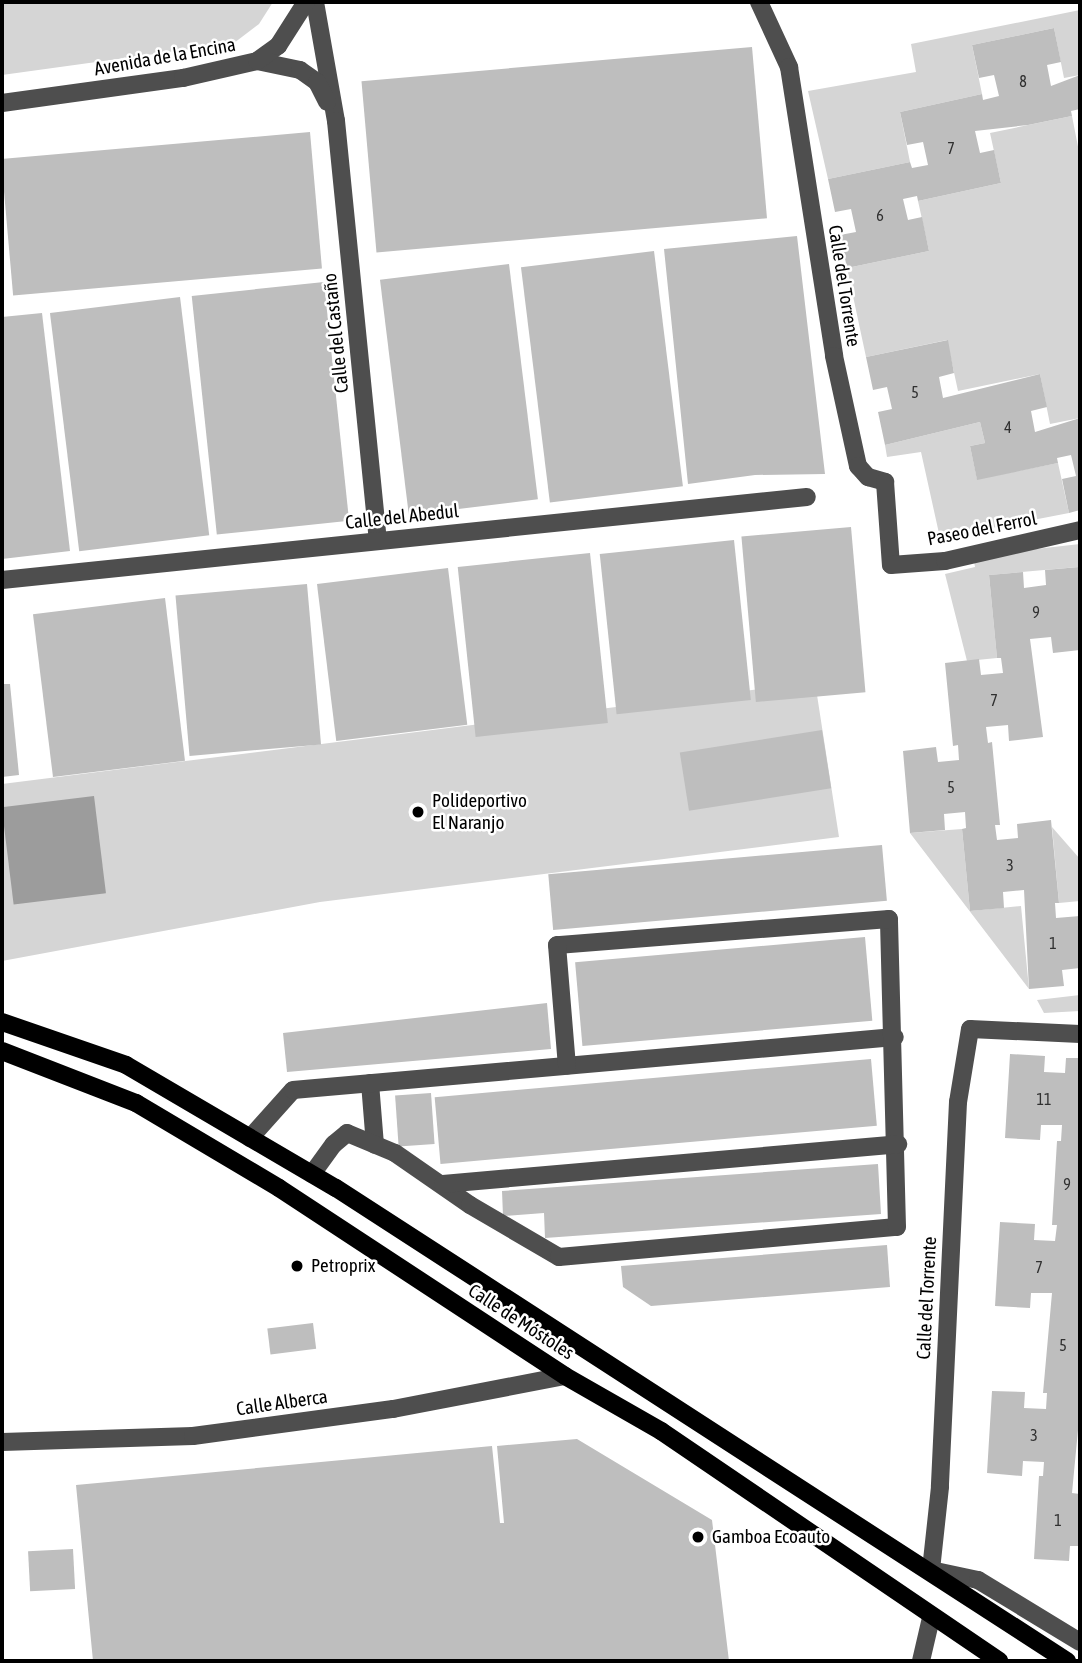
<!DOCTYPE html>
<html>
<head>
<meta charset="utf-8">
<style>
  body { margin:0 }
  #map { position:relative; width:1082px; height:1663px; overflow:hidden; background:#fff; font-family:"Asap Condensed",sans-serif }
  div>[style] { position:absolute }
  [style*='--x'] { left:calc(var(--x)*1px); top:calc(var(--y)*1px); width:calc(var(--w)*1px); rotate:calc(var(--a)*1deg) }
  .green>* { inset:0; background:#d5d5d5 }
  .water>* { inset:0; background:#9c9c9c; transform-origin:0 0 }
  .building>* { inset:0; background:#bebebe; transform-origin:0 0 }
  .minor>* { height:18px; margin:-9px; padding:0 9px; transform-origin:9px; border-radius:9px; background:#4e4e4e }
  .major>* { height:18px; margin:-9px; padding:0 9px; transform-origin:9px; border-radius:9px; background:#000 }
  .dots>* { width:19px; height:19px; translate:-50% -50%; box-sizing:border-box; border:4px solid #fff; border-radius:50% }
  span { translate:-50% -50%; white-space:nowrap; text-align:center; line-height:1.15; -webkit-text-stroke:5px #fff; paint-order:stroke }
  .number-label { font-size:16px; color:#303030 }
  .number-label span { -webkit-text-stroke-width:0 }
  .street-label { font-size:19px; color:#000 }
  .poi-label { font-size:19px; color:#000 }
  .left { translate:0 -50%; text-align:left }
  .frame { position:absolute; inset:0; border:4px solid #000; pointer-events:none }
</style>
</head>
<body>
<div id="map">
  <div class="green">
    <div style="clip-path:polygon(2px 2px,273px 2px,259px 24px,234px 43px,2px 75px)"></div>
    <div style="clip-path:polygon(1080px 10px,1080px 75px,1064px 78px,1054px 28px,972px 45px,982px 94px,900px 112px,910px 162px,828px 179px,808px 91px,916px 72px,911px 44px)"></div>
    <div style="clip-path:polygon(1072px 116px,1080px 157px,1080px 418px,1050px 424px,1040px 374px,958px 391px,947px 340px,866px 357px,847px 268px,929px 251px,918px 201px,1001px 183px,990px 133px)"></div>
    <div style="clip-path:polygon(980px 422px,985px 443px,970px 446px,977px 479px,1058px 463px,1069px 513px,940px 538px,921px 452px,887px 457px,885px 445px)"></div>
    <div style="clip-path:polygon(1080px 544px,1080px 572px,1078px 567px,989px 575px,997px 658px,967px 661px,945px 574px,975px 567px,973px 556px)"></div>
    <div style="clip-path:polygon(815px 682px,839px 837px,320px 902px,2px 961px,2px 784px)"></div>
    <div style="clip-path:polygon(1052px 827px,1080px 859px,1080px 901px,1059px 903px)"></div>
    <div style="clip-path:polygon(962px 829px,970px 911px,1021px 906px,1029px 989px,910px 833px)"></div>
    <div style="clip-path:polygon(1080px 995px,1080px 1011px,1044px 1013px,1037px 1000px)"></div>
  </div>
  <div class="water">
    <div style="left:94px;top:796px;width:98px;height:93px;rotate:83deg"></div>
  </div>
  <div class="building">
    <div style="clip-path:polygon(1054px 28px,1061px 62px,1047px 65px,1051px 86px,1080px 75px,1080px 109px,1071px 111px,1072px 116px,1028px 125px,975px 131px,980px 153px,994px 150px,1001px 183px,918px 201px,917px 196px,903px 199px,908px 220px,922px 217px,929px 251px,847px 268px,840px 235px,856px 232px,851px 209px,835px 212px,828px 179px,910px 162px,912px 168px,928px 165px,923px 142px,907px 145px,900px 112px,982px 94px,983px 100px,999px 96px,994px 75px,979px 78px,972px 45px)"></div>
    <div style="left:752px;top:47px;width:172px;height:392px;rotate:85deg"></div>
    <div style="left:310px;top:132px;width:137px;height:310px;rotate:85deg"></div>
    <div style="clip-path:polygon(797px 236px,825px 474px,755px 475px,688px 484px,664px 249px)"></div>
    <div style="left:654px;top:251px;width:237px;height:134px;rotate:83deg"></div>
    <div style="left:509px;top:264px;width:237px;height:130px;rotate:83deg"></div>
    <div style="left:324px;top:282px;width:240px;height:133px;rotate:84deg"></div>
    <div style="left:180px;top:297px;width:240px;height:131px;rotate:83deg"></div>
    <div style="clip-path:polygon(42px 313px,70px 551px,2px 559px,2px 317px)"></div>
    <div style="clip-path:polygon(948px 340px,954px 373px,939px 377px,943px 398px,1040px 374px,1047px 407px,1031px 411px,1035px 432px,1080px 418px,1080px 510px,1069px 513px,1062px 479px,1076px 476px,1071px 455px,1057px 458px,1058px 463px,977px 480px,970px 446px,985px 443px,980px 422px,885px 445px,878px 412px,892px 409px,887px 387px,873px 390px,866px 357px)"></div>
    <div style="left:851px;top:527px;width:166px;height:110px;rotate:85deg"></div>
    <div style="left:734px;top:540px;width:161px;height:135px;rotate:84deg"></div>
    <div style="left:590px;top:553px;width:171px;height:133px;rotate:84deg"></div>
    <div style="clip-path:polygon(1079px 567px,1080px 650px,1053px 653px,1051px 637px,1030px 639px,1043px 737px,1009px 741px,1008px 725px,986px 727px,988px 743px,992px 742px,1000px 825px,995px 825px,997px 840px,1018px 838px,1017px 824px,1051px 820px,1059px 903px,1055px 903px,1056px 918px,1080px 916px,1080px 968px,1062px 970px,1064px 986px,1029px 989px,1024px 890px,1003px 892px,1004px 908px,970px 911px,962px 829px,966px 828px,965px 812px,944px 814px,945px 830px,910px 833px,903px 751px,936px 747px,938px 762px,959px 760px,958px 745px,953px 746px,945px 663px,979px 659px,981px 675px,1003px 673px,1001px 658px,997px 658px,989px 575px,1023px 572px,1024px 588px,1046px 585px,1045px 570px)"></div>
    <div style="left:448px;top:568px;width:158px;height:132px;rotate:83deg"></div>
    <div style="left:307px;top:584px;width:161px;height:132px;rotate:85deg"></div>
    <div style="left:165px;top:598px;width:164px;height:133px;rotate:83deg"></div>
    <div style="clip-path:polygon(2px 684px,10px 684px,19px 775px,2px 777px)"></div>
    <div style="left:822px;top:730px;width:59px;height:144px;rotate:81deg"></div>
    <div style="left:882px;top:845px;width:56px;height:335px;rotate:85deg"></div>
    <div style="left:865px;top:937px;width:84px;height:291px;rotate:85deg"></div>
    <div style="clip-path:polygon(547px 1003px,551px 1049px,287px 1072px,283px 1033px)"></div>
    <div style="clip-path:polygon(1010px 1054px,1045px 1056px,1044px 1072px,1065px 1073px,1066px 1058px,1080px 1058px,1080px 1409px,1072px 1493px,1080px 1494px,1080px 1546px,1070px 1546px,1069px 1561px,1034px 1559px,1039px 1476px,1043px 1476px,1044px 1462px,1023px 1461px,1022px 1476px,987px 1473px,992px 1391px,1025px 1392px,1024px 1408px,1046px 1409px,1047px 1393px,1043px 1393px,1052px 1293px,1031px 1293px,1030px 1308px,995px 1306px,1000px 1222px,1035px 1224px,1034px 1240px,1055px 1241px,1057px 1225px,1052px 1225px,1057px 1141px,1061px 1141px,1062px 1125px,1041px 1125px,1040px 1140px,1005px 1138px)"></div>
    <div style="left:871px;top:1059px;width:67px;height:438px;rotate:85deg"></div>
    <div style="left:431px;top:1093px;width:51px;height:36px;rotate:86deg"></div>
    <div style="clip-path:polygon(878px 1164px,881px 1214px,545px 1238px,544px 1213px,503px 1216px,502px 1191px)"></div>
    <div style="clip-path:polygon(887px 1245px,890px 1287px,651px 1306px,623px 1287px,621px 1266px)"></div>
    <div style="left:313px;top:1323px;width:26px;height:46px;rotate:83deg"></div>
    <div style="clip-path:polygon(577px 1439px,712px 1520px,729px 1661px,93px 1661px,76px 1485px,492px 1446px,500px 1523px,504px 1523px,497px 1446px)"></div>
    <div style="left:73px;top:1549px;width:40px;height:45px;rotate:87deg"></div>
  </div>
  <div class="minor">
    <div style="--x:315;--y:2;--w:121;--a:80"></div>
    <div style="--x:336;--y:121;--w:422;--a:84.3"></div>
    <div style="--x:759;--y:2;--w:72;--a:65.2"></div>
    <div style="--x:789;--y:67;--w:292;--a:81.1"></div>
    <div style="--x:834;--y:356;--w:113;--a:77.7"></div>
    <div style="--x:858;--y:466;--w:15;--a:48"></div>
    <div style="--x:868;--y:477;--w:18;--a:16"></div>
    <div style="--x:885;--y:482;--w:83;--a:85.9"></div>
    <div style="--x:891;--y:565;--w:54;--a:-4.2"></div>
    <div style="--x:945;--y:561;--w:139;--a:-12.9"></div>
    <div style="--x:257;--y:61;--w:44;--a:11.8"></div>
    <div style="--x:300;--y:70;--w:21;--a:35"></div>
    <div style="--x:317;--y:82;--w:22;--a:63"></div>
    <div style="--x:2;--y:103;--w:183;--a:-7.9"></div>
    <div style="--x:183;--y:78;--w:76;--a:-12.9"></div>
    <div style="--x:257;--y:61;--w:26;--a:-36"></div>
    <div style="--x:278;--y:46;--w:52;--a:-57.5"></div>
    <div style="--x:2;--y:580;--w:809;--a:-5.89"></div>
    <div style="--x:1080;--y:1034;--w:110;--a:-177.4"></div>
    <div style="--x:970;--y:1029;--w:74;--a:99.3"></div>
    <div style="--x:958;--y:1102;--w:385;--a:92.7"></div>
    <div style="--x:940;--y:1487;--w:83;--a:96.2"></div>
    <div style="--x:931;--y:1570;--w:48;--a:12"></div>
    <div style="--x:978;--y:1580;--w:119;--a:31.3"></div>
    <div style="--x:370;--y:1083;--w:62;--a:85.4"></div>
    <div style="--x:250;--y:1138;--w:64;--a:-48.1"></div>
    <div style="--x:293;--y:1090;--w:604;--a:-5.03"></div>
    <div style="--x:312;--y:1174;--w:37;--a:-54"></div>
    <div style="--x:334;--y:1144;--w:17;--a:-40"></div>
    <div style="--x:347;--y:1133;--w:52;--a:22.6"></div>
    <div style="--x:395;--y:1153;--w:91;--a:34.7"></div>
    <div style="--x:470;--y:1205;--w:103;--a:30.3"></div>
    <div style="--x:559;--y:1257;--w:339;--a:-5.1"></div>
    <div style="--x:897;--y:1227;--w:308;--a:-91.5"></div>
    <div style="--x:889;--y:919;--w:333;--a:175.5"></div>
    <div style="--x:557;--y:945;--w:121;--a:85.3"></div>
    <div style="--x:443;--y:1184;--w:457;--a:-5"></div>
    <div style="--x:2;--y:1442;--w:191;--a:-1.8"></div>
    <div style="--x:193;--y:1436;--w:202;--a:-7.7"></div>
    <div style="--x:393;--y:1409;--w:175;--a:-10.9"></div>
    <div style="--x:921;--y:1661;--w:44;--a:-76.9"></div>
  </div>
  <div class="major">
    <div style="--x:2;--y:1022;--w:131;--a:19.1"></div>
    <div style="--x:126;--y:1065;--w:243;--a:30.4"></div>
    <div style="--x:336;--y:1188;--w:871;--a:32.91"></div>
    <div style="--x:2;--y:1051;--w:144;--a:21.2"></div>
    <div style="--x:136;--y:1103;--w:166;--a:30.7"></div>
    <div style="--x:279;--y:1188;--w:342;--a:33.3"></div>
    <div style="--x:565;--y:1376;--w:111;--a:29.8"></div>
    <div style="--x:661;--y:1431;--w:409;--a:34.2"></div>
  </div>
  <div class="dots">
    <div style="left:418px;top:812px;background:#000"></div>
    <div style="left:297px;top:1266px;background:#000"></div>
    <div style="left:698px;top:1537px;background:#000"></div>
  </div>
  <div class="number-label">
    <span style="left:1023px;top:81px">8</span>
    <span style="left:951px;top:148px">7</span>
    <span style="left:880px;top:215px">6</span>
    <span style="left:915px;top:392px">5</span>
    <span style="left:1008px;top:427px">4</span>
    <span style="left:1036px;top:612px">9</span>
    <span style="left:994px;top:700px">7</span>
    <span style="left:951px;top:787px">5</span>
    <span style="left:1010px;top:865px">3</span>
    <span style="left:1053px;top:943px">1</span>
    <span style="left:1044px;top:1099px">11</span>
    <span style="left:1067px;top:1184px">9</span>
    <span style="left:1039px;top:1267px">7</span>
    <span style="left:1063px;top:1345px">5</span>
    <span style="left:1034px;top:1435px">3</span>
    <span style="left:1058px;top:1520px">1</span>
  </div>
  <div class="street-label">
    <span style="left:165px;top:57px;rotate:-10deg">Avenida de la Encina</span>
    <span style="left:844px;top:286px;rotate:81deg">Calle del Torrente</span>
    <span style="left:336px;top:333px;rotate:-96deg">Calle del Castaño</span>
    <span style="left:402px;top:517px;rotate:-6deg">Calle del Abedul</span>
    <span style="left:982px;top:529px;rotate:-11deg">Paseo del Ferrol</span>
    <span style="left:927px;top:1298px;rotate:-87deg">Calle del Torrente</span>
    <span style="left:521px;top:1322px;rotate:33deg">Calle de Móstoles</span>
    <span style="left:282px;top:1403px;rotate:-8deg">Calle Alberca</span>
  </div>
  <div class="poi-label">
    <span class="left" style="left:432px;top:812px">Polideportivo<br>El Naranjo</span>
    <span class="left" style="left:311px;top:1266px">Petroprix</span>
    <span class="left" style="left:712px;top:1537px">Gamboa Ecoauto</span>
  </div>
  <div class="frame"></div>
</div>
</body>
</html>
